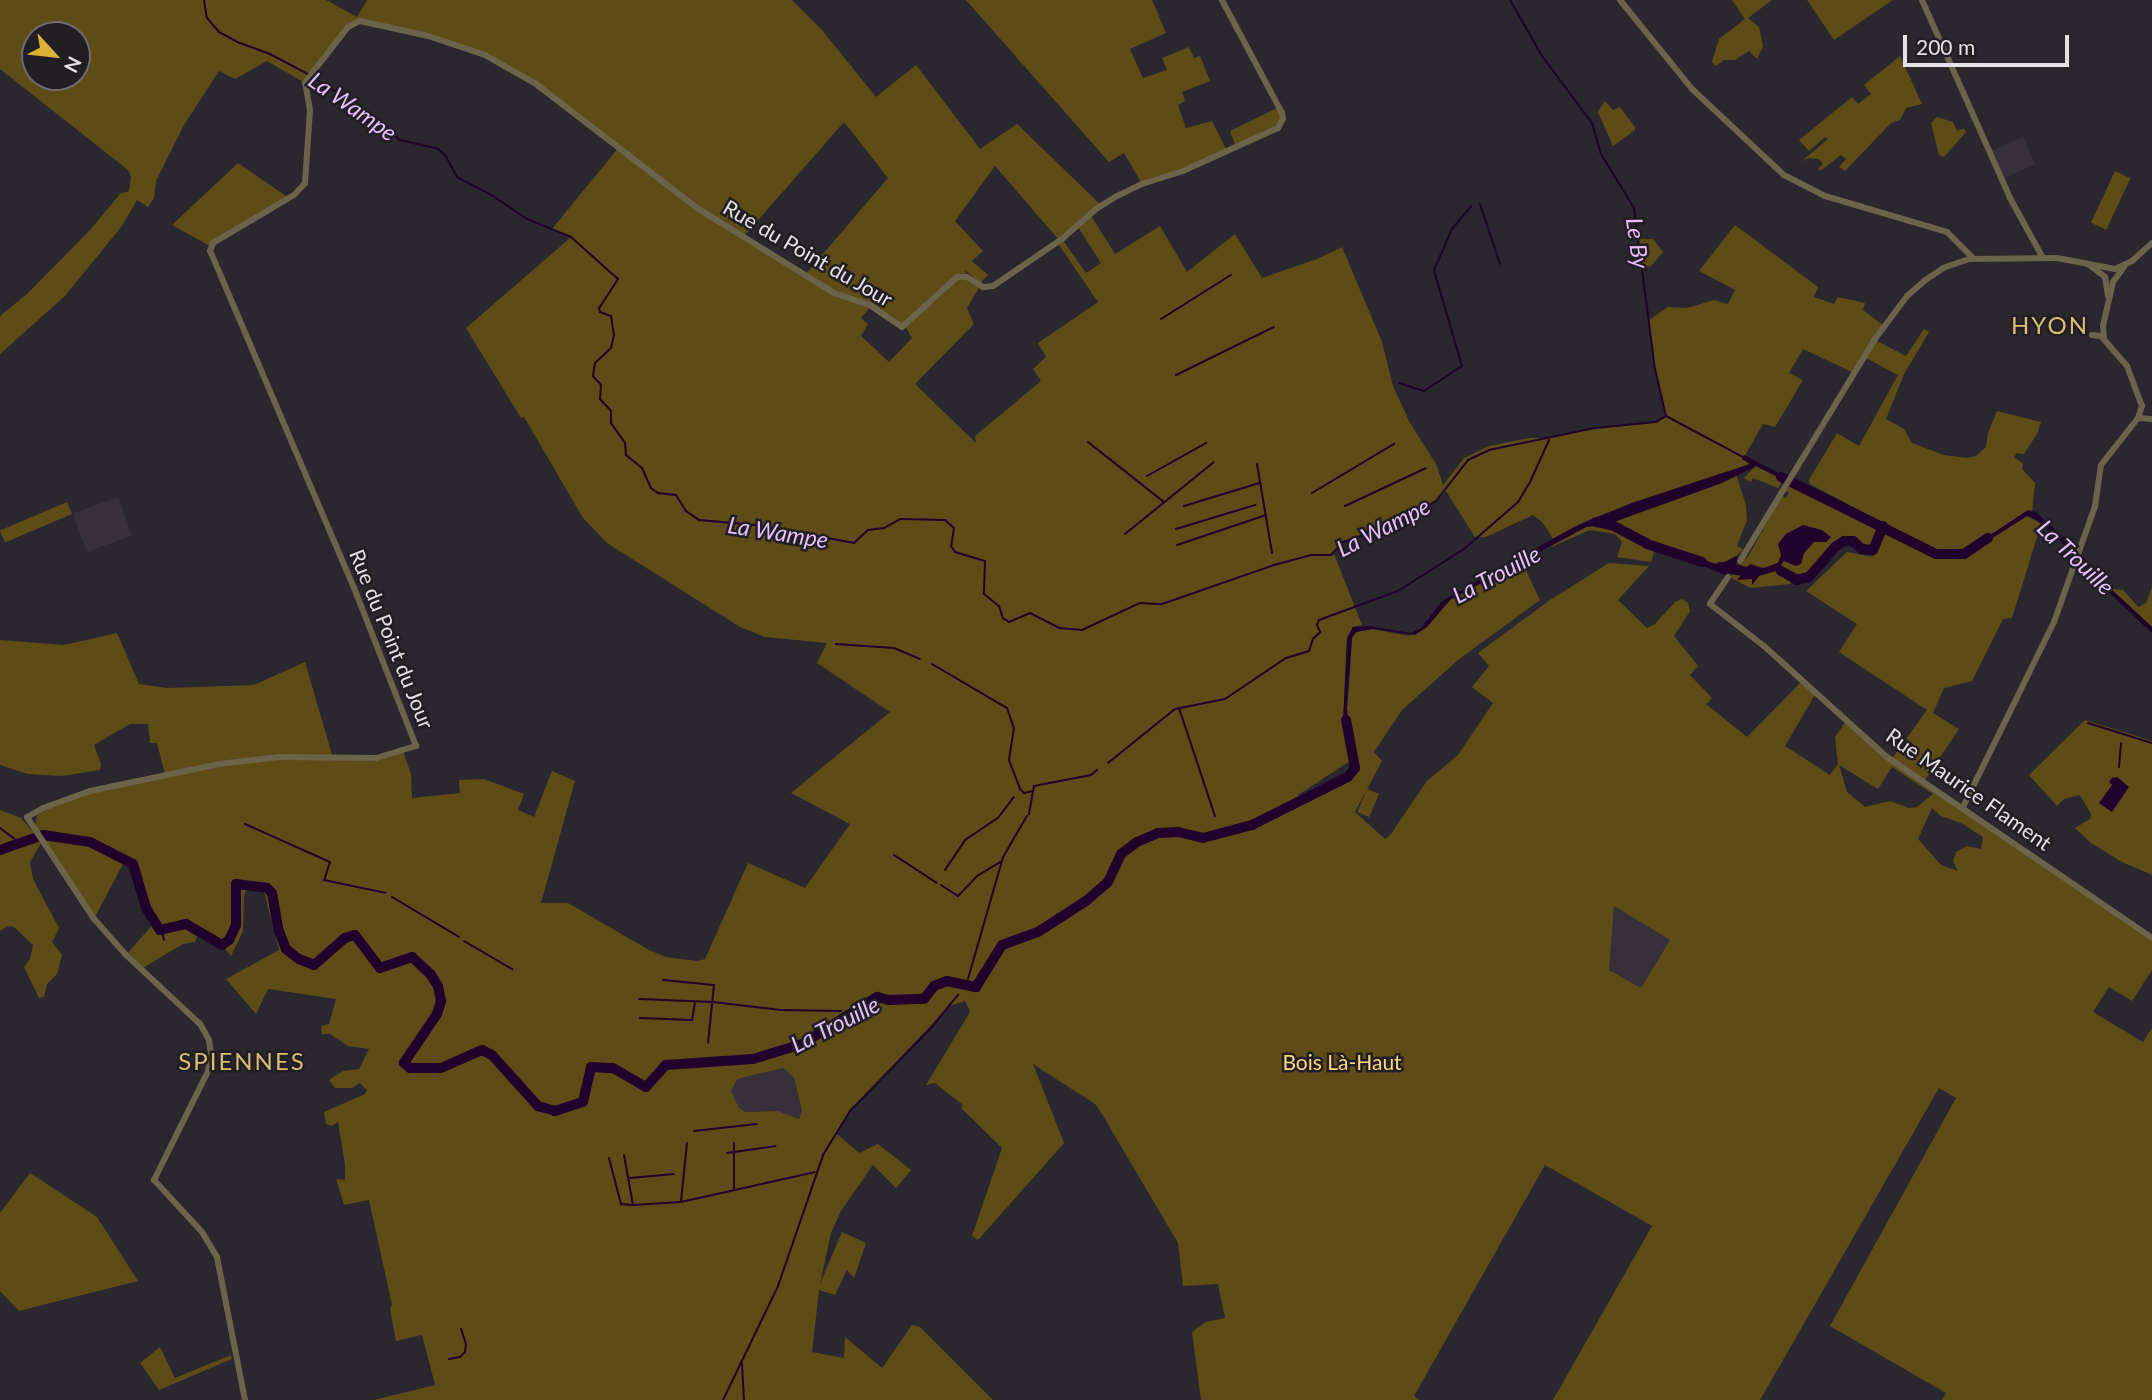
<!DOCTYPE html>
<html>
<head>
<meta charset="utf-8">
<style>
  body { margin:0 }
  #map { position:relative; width:2152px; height:1400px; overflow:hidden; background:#2b272e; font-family:Lato,sans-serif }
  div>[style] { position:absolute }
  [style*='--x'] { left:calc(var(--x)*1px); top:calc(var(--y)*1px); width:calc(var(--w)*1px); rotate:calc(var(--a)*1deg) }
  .built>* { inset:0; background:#372f3a; transform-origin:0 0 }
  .green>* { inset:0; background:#5e4c17; transform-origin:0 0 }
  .water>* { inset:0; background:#20022d }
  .stream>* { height:2px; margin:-1px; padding:0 1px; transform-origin:1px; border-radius:1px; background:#20022d }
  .river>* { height:10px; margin:-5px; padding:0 5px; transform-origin:5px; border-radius:5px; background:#20022d }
  .tertiary>* { height:6px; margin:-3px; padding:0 3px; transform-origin:3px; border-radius:3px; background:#6c634b }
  span { translate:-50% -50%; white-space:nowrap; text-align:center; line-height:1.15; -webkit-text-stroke:5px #221e24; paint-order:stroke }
  .street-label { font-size:21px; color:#e4e2e6 }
  .park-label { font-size:21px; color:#f9d97f }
  .water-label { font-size:23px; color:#e6bffb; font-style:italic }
  .quarter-label { font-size:24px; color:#d9be72; letter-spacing:2px }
  .north { position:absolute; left:21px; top:21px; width:70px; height:70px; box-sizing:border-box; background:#221e24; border:2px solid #706c72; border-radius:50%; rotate:117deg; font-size:19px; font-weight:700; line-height:28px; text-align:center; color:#e4e2e6 }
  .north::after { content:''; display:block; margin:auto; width:24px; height:32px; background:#dbb233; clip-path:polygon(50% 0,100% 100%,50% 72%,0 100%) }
  .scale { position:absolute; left:1903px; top:35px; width:166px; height:32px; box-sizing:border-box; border:4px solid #e4e2e6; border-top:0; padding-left:9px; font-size:21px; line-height:24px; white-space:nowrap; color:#e4e2e6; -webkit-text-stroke:5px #221e24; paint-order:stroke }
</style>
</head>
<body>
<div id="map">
  <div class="built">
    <div style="left:2023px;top:137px;width:30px;height:35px;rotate:66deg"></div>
    <div style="left:118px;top:497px;width:41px;height:48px;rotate:70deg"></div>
    <div style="clip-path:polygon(1614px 906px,1670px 940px,1641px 989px,1609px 970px)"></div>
    <div style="clip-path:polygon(783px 1068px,794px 1078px,802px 1110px,799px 1119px,778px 1111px,745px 1112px,739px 1108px,731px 1091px,737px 1079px)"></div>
  </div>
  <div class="green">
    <div style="clip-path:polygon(evenodd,0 0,326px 0,357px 17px,367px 0,792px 0,822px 30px,876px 97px,916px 65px,980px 149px,1017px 124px,1101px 205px,1090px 214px,1115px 254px,1160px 226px,1187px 272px,1235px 234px,1262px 278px,1317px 259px,1342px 247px,1382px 342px,1393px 386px,1410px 423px,1436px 464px,1443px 485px,1464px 458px,1489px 446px,1529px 438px,1550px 438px,1595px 428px,1656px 422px,1666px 416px,1655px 369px,1649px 320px,1668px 307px,1687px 308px,1714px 300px,1728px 304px,1735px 290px,1699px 271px,1735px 225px,1818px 287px,1814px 297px,1834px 304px,1838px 297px,1865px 303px,1863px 310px,1884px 326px,1875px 340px,1906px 356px,1924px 329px,1929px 332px,1904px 374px,1886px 419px,1904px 429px,1912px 443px,1944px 455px,1967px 458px,1976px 456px,1986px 447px,1988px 433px,1997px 411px,2041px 422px,2037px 434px,2024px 454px,2017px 453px,2014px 457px,2023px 464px,2022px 469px,2035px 483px,2032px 513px,2026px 513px,2005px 529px,2027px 516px,2041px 524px,2012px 618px,2003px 619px,1972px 681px,1944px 688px,1933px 713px,1959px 729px,1923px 783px,2152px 938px,2152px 970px,2132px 1001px,2109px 987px,2093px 1012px,2143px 1042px,2152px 1028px,2152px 1400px,1942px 1400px,1946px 1393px,1830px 1326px,1956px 1098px,1939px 1088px,1760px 1400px,1553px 1400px,1652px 1226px,1545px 1165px,1414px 1396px,1419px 1400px,1201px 1400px,1192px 1332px,1206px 1322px,1225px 1318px,1218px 1284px,1183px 1286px,1178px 1243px,1102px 1114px,1095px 1104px,1033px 1064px,1064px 1143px,978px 1240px,972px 1236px,1002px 1148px,961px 1108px,963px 1105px,935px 1083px,926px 1085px,970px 1012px,965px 1001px,949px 1006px,850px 1111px,836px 1133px,859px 1153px,878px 1144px,911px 1170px,896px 1188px,873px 1165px,841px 1211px,831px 1233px,820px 1284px,842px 1232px,866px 1243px,854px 1278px,847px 1270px,835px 1295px,819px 1290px,812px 1352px,844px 1358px,845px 1337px,882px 1368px,912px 1325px,920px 1327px,993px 1400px,374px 1400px,435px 1385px,422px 1335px,396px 1341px,390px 1309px,392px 1305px,369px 1200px,344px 1205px,336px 1179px,345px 1180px,345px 1164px,338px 1122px,331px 1126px,326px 1124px,324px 1112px,365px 1094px,367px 1090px,360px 1083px,352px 1088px,335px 1088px,329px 1080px,343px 1071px,359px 1069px,369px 1049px,348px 1046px,330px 1034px,322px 1034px,321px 1026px,329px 1024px,336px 999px,268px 989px,256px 1014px,226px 979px,279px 950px,264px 892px,247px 890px,244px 895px,243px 931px,231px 956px,222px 945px,199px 931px,195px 942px,183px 944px,141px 969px,126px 955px,154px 923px,146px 908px,137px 871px,125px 860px,94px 919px,41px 843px,30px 862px,33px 879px,59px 928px,52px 942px,62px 955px,57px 974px,47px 984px,44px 997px,39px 998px,24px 967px,30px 959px,33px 945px,14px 927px,8px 926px,0 931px,0 810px,21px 818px,34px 833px,37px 815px,74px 796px,165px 774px,157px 743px,150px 743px,148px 724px,130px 724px,94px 745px,101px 764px,100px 770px,62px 776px,28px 774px,0 765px,0 640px,64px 645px,117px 633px,139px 684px,167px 688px,254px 685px,305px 662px,333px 758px,367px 759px,403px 751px,411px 774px,412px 798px,460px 793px,459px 780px,484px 779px,524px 794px,518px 810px,534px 817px,552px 771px,575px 781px,541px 903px,568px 903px,649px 950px,666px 957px,697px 961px,705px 959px,748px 863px,805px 888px,850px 824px,791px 793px,890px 712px,817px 663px,827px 643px,765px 637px,740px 627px,607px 543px,583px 518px,524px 417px,521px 418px,466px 328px,570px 238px,552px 229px,619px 147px,516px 71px,454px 43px,355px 23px,305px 83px,267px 61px,235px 79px,219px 71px,184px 125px,156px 181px,154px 198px,148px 207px,137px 200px,122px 226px,65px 296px,0 354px,0 316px,27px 294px,90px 230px,120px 194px,129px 191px,131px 177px,128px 170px,0 69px,0 0,35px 35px,77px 35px,77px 77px,35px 77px,35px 35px,0 0,844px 122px,888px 178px,805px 275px,744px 236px,844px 122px,0 0,995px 166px,1059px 240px,1057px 242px,1098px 302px,1038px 343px,1046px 357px,1033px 369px,1041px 381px,975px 436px,976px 443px,915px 384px,974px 324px,967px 308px,980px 286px,967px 277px,965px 270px,980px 283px,988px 275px,972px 261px,983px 251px,955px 221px,995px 166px,0 0,1078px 227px,1101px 263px,1086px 273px,1062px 239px,1078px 227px,0 0,871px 306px,905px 326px,912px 338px,889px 362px,861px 336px,868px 324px,861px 318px,871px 306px,0 0,1803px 349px,1854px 373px,1864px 357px,1898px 375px,1859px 446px,1837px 433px,1809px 480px,1810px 484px,1895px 529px,1884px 529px,1873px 557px,1847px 552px,1806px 591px,1857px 624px,1839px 652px,1927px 710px,1891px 760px,1847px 720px,1835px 737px,1838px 764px,1830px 775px,1785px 746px,1816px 693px,1802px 681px,1747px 737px,1706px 704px,1712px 698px,1690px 675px,1698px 666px,1674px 636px,1690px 611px,1688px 603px,1682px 599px,1675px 602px,1655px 624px,1647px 628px,1618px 600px,1649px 566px,1609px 563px,1550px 600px,1478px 653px,1489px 666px,1472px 687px,1493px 703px,1458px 755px,1427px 781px,1391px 834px,1385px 839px,1355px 812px,1382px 761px,1374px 752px,1402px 710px,1458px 660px,1540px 600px,1521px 560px,1450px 600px,1427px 627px,1409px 636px,1373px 629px,1356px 632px,1352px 638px,1347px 709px,1349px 730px,1346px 732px,1343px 723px,1347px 638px,1353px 627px,1362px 625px,1334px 554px,1344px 542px,1393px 525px,1436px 501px,1446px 491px,1475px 537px,1486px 537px,1533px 515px,1543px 523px,1553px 539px,1584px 522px,1632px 503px,1751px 464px,1743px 459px,1763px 424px,1775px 427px,1803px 380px,1789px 373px,1803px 349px,0 0,1358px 760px,1354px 775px,1300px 800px,1298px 795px,1350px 761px,1358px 760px,0 0,1839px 765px,1878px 789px,1892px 767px,1933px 794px,1917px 807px,1909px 808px,1890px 801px,1865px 807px,1847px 792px,1839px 765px,0 0,1932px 808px,1941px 816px,1961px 823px,1983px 837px,1981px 849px,1967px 846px,1956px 852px,1953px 861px,1958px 871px,1941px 865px,1918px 839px,1932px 808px,0 0,1614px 906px,1670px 940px,1641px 988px,1609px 970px,1614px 906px,0 0,783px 1068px,794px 1078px,802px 1110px,799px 1119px,778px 1111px,745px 1112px,739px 1108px,731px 1091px,737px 1079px,783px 1068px)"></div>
    <div style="clip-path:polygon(966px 0,1152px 0,1166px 33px,1130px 49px,1143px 78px,1167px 70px,1162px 58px,1189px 47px,1194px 58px,1200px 56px,1210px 81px,1182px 92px,1185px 101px,1178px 105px,1186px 128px,1212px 121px,1227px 151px,1142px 184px,1124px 153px,1109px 162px)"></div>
    <div style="clip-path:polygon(1732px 0,1772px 0,1748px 18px,1759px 27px,1763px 46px,1757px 59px,1749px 51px,1735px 60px,1724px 60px,1716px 66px,1712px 62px,1719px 39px,1745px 19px)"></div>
    <div style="clip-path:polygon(1807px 0,1893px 0,1834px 40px)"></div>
    <div style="clip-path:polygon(1900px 56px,1922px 104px,1906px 108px,1900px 120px,1891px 123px,1845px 171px,1839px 167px,1846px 159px,1841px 155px,1820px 171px,1818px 169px,1823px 164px,1819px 159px,1808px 158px,1801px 162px,1828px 139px,1825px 137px,1809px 151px,1799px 140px,1852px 97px,1858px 104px,1871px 94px,1864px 85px)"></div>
    <div style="clip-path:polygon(1605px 101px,1613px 110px,1620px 107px,1635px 127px,1635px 130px,1613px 146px,1598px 112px)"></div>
    <div style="clip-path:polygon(1279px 107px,1281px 124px,1236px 147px,1230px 131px)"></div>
    <div style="clip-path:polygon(1937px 117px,1953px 122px,1957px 131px,1964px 128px,1966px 132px,1944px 157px,1939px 155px,1931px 123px)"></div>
    <div style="clip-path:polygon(238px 163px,289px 198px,210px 246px,172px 225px)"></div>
    <div style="left:2115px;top:171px;width:17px;height:57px;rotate:25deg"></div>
    <div style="clip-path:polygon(1639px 239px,1653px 239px,1663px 252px,1651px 266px,1643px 268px)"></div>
    <div style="clip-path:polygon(1756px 466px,1783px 480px,1778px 488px,1753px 478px,1751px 482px,1744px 478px)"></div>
    <div style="clip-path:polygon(1736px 474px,1746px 505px,1747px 520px,1737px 546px,1743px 549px,1741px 552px,1726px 564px,1713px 564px,1645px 540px,1611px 523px,1721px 483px)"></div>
    <div style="clip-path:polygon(1792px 484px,1880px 529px,1873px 547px,1863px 548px,1854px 540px,1840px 539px,1812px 571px,1795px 575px,1790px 584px,1750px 588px,1730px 577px,1749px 555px,1782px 496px,1786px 498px,1789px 493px,1785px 491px)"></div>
    <div style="left:67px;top:502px;width:13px;height:73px;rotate:67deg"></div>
    <div style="clip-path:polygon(1601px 525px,1655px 549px,1651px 562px,1617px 557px,1622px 542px,1615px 534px,1590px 530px,1544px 550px,1586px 527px)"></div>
    <div style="clip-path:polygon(2152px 587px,2152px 627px,2111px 589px,2123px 590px,2138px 607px,2146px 603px)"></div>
    <div style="clip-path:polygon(2085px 720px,2152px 741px,2152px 875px,2122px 862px,2091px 843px,2075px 828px,2090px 819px,2091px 814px,2080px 795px,2064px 799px,2057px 806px,2029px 775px)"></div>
    <div style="left:1367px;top:789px;width:13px;height:25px;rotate:23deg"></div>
    <div style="clip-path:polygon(30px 1173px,97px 1217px,138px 1281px,19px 1311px,0 1291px,0 1213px)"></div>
    <div style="clip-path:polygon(160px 1347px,175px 1378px,231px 1355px,232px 1359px,159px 1390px,140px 1363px)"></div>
  </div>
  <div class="water">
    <div style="clip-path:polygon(1744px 455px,1790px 479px,1788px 482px,1756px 466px,1722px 483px,1611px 523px,1586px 527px,1450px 600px,1427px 627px,1415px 635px,1373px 629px,1356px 632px,1352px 638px,1347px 709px,1349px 731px,1346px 732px,1343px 723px,1347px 638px,1353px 627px,1369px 626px,1411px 633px,1421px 628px,1442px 601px,1574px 527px,1632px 503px,1750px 464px,1742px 459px)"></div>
    <div style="clip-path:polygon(2028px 510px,2036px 512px,2074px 547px,2072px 552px,2037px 520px,2027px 516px,1980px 546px,1978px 543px)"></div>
    <div style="clip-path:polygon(1803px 525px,1822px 530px,1831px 537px,1826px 542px,1814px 542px,1804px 553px,1801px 564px,1796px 566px,1784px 561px,1781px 565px,1794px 574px,1791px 579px,1776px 571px,1759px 576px,1752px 585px,1752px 579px,1737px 580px,1750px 564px,1763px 568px,1778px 563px,1781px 555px,1778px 544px,1786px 534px)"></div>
    <div style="clip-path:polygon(2080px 553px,2111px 589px,2152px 627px,2152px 633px,2089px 574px,2080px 563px)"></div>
    <div style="clip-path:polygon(1693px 556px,1719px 565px,1736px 556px,1739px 560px,1727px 576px,1692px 561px)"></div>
    <div style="clip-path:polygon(2117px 777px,2129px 787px,2112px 812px,2099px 803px,2112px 785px,2109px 782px,2112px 778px)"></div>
  </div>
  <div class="stream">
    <div style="--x:204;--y:0;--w:18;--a:81"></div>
    <div style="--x:207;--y:18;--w:18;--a:49"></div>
    <div style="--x:219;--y:32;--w:24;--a:28"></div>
    <div style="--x:240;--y:43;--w:32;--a:20"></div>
    <div style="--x:270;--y:54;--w:43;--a:27.8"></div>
    <div style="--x:1510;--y:0;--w:64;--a:60.3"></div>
    <div style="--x:1542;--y:56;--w:84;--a:53.3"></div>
    <div style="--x:1592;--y:123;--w:32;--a:74"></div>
    <div style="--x:1601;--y:154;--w:63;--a:58.6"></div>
    <div style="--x:1634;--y:208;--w:162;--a:82.6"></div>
    <div style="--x:1655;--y:369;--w:48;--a:76.8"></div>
    <div style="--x:1666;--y:416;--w:89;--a:28"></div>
    <div style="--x:312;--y:77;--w:75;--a:32.4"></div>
    <div style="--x:375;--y:117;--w:34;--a:43"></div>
    <div style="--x:400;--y:140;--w:39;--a:13"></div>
    <div style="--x:438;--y:149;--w:9;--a:41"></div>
    <div style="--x:445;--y:155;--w:25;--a:61"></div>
    <div style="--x:457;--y:177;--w:41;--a:27.8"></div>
    <div style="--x:493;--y:196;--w:41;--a:34.1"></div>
    <div style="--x:527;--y:219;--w:48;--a:22.2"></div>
    <div style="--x:571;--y:237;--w:63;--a:41.8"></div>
    <div style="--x:618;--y:279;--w:35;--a:123"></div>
    <div style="--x:599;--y:308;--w:4;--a:76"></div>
    <div style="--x:600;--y:312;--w:12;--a:20"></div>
    <div style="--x:611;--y:316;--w:19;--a:81"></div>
    <div style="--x:614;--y:335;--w:13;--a:103"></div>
    <div style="--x:611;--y:348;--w:22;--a:137"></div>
    <div style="--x:595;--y:363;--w:13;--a:99"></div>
    <div style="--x:593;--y:376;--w:12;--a:48"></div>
    <div style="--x:601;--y:385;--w:14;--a:94"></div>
    <div style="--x:600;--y:399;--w:16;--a:47"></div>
    <div style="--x:611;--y:411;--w:12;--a:90"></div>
    <div style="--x:611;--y:423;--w:24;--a:55"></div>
    <div style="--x:625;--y:443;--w:12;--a:85"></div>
    <div style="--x:626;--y:455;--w:21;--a:39"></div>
    <div style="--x:642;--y:468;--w:22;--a:66"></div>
    <div style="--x:651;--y:488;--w:9;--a:36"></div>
    <div style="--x:658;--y:493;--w:18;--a:6"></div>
    <div style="--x:676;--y:495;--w:19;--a:58"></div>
    <div style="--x:686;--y:511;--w:16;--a:35"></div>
    <div style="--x:699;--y:520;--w:57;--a:5"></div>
    <div style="--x:756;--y:525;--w:100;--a:10.4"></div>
    <div style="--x:854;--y:543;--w:19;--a:-43"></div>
    <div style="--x:868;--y:530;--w:16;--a:-7"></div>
    <div style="--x:884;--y:528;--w:18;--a:-29"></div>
    <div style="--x:900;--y:519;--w:45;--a:1.3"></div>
    <div style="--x:945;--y:520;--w:12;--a:42"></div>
    <div style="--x:954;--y:528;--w:18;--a:99"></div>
    <div style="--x:951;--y:546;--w:7;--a:56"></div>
    <div style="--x:955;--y:552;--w:31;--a:17"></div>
    <div style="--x:985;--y:561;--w:33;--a:92"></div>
    <div style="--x:984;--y:594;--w:19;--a:39"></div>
    <div style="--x:999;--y:606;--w:13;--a:72"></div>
    <div style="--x:1003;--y:618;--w:7;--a:34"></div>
    <div style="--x:1009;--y:622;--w:23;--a:-23"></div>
    <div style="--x:1030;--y:613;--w:34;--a:27"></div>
    <div style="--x:1060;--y:628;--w:22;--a:5"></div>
    <div style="--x:1082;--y:630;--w:64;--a:-25"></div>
    <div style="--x:1140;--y:603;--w:22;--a:3"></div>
    <div style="--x:1162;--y:604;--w:119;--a:-19.2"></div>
    <div style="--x:1274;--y:565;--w:39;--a:-15"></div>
    <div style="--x:1312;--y:555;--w:19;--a:0"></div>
    <div style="--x:1331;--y:555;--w:18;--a:-47"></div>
    <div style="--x:1343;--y:542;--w:53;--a:-18.8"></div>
    <div style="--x:1393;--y:525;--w:49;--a:-29.2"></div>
    <div style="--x:1436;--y:501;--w:52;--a:-52"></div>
    <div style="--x:1468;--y:460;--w:23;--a:-25"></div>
    <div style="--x:1489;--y:450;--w:108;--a:-11.7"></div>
    <div style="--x:1595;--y:428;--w:61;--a:-5.6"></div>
    <div style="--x:1656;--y:422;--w:12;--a:-31"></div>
    <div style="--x:1480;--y:204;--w:63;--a:71.6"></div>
    <div style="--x:1161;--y:319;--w:83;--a:-32.2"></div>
    <div style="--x:1176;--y:375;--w:109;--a:-26.1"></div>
    <div style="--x:1399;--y:383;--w:26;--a:18"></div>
    <div style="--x:1424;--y:391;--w:45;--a:-33.3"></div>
    <div style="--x:1462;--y:366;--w:100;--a:-106.3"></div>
    <div style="--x:1434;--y:270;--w:45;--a:-66.3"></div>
    <div style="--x:1452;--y:229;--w:30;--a:-50"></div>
    <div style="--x:1088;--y:442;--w:97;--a:38.3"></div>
    <div style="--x:1257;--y:464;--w:90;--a:80.4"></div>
    <div style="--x:1147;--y:476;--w:68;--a:-29.2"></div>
    <div style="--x:1312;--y:493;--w:96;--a:-30.9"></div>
    <div style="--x:1184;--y:506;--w:78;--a:-17"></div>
    <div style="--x:1345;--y:506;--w:89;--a:-25.1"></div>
    <div style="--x:1176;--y:529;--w:83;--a:-16.9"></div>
    <div style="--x:1125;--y:534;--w:114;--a:-39"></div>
    <div style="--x:1177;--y:545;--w:94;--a:-18.6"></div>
    <div style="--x:836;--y:644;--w:58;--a:3.9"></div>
    <div style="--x:894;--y:648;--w:28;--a:23"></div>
    <div style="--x:932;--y:664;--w:87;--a:30.4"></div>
    <div style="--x:1007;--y:708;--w:21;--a:71"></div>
    <div style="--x:1014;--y:728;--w:32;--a:99"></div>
    <div style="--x:1009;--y:760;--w:31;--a:69"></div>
    <div style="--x:1020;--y:789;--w:6;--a:45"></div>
    <div style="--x:1024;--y:793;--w:9;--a:-13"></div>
    <div style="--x:1179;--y:708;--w:114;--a:71.6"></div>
    <div style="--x:2088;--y:723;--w:67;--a:17.4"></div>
    <div style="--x:1108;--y:763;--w:86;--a:-38.9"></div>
    <div style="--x:1175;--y:709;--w:51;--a:-11.3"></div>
    <div style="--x:1225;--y:699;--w:73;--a:-33.9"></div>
    <div style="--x:1286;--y:658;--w:24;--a:-17"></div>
    <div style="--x:1309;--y:651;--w:13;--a:-72"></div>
    <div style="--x:1313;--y:639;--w:10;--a:-45"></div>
    <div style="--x:1320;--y:632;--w:8;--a:-113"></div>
    <div style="--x:1317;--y:625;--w:5;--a:-68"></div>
    <div style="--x:1319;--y:620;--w:84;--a:-20.2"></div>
    <div style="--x:1398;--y:591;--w:78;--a:-32.5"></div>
    <div style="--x:1464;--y:549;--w:72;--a:-41"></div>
    <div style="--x:1518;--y:502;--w:26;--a:-59"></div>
    <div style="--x:1531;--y:480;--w:44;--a:-65.8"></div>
    <div style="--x:2119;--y:767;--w:24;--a:-85"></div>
    <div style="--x:1029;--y:814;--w:28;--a:-80"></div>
    <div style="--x:1034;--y:786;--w:58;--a:-10.9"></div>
    <div style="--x:1091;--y:775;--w:8;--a:-40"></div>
    <div style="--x:245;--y:824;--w:93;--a:24.1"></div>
    <div style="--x:330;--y:862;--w:19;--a:108"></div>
    <div style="--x:324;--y:880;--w:63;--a:11.8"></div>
    <div style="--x:0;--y:828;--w:25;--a:37"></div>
    <div style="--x:894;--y:855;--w:51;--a:33.1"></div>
    <div style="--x:945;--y:870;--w:36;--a:-56"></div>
    <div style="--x:965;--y:840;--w:40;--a:-34"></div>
    <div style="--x:998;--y:818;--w:26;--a:-53"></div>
    <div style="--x:941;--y:885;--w:20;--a:33"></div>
    <div style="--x:958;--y:896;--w:28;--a:-46"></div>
    <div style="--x:977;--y:876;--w:27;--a:-31"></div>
    <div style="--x:392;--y:897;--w:78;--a:30.8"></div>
    <div style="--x:162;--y:930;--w:10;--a:79"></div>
    <div style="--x:464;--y:941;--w:56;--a:30.3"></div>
    <div style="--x:968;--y:979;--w:127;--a:-74"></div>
    <div style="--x:1003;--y:857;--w:48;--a:-59.7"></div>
    <div style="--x:663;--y:980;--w:51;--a:5.6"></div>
    <div style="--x:714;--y:985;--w:58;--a:95.9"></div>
    <div style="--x:639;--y:999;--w:74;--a:2.3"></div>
    <div style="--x:713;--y:1002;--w:68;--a:6.7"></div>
    <div style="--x:781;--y:1010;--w:60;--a:1"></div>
    <div style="--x:640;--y:1018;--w:52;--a:2.2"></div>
    <div style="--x:692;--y:1020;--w:17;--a:-80"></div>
    <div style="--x:694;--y:1131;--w:63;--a:-6.3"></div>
    <div style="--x:727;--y:1153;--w:49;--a:-8.1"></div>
    <div style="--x:624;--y:1155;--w:51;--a:79.8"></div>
    <div style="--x:633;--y:1205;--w:48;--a:-3.6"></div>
    <div style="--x:681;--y:1202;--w:137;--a:-12.6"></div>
    <div style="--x:609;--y:1158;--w:48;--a:75.4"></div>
    <div style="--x:621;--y:1204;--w:11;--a:5"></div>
    <div style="--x:630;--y:1178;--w:44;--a:-5.2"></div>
    <div style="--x:734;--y:1188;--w:45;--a:-90"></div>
    <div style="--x:681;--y:1201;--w:58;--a:-84.1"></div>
    <div style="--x:449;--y:1359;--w:11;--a:-10"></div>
    <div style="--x:460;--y:1357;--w:7;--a:-45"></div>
    <div style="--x:465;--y:1352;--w:8;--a:-83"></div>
    <div style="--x:466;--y:1344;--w:16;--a:-108"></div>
    <div style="--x:742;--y:1363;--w:37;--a:87"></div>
    <div style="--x:723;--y:1400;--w:127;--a:-64.2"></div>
    <div style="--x:778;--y:1286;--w:139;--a:-71"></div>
    <div style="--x:823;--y:1155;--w:52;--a:-58.5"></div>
    <div style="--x:850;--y:1111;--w:116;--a:-45.7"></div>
    <div style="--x:931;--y:1028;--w:43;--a:-50.7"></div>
  </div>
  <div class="river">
    <div style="--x:1781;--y:477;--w:173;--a:26.4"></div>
    <div style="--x:1936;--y:554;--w:28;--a:0"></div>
    <div style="--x:1964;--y:554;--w:29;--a:-34"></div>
    <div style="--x:1596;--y:522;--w:16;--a:11"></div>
    <div style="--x:1612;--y:525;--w:40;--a:28"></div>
    <div style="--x:1647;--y:544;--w:58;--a:18.1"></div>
    <div style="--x:1720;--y:567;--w:34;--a:10"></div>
    <div style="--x:1781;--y:571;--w:18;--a:29"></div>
    <div style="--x:1797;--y:580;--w:12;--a:-14"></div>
    <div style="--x:1809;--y:577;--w:40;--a:-49"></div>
    <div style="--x:1835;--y:547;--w:11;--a:-34"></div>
    <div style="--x:1844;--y:541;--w:9;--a:0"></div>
    <div style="--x:1853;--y:541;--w:12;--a:42"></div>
    <div style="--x:1862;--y:549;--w:11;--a:5"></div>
    <div style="--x:1873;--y:550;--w:26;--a:-67"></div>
    <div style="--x:0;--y:850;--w:46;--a:-19.2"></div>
    <div style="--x:43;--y:835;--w:48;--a:8.5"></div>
    <div style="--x:90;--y:842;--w:48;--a:27.1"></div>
    <div style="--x:133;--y:864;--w:46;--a:73.5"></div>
    <div style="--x:146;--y:908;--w:26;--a:58"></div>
    <div style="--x:160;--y:930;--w:27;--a:-13"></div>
    <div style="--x:186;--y:924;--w:42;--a:30.3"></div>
    <div style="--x:222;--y:945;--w:9;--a:-36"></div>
    <div style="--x:229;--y:940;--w:17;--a:-65"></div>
    <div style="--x:236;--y:925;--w:41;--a:-90"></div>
    <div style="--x:236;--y:884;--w:31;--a:7"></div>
    <div style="--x:267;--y:888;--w:7;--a:45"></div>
    <div style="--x:272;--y:893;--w:39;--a:80"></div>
    <div style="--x:279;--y:931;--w:19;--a:69"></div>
    <div style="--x:286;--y:949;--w:16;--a:38"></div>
    <div style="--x:299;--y:959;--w:16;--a:22"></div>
    <div style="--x:314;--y:965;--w:41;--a:-41.1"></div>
    <div style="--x:345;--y:938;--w:10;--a:-17"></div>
    <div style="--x:355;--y:935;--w:41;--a:52.9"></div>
    <div style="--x:380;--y:968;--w:34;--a:-19"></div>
    <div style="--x:412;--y:957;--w:26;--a:43"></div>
    <div style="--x:431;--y:975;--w:13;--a:58"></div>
    <div style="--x:438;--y:986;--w:15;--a:79"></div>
    <div style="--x:441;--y:1001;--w:14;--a:107"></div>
    <div style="--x:437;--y:1014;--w:59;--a:124"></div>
    <div style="--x:404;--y:1063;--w:8;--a:40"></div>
    <div style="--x:410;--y:1068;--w:31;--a:0"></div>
    <div style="--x:441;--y:1068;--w:45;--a:-23.7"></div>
    <div style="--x:482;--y:1050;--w:11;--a:27"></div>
    <div style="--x:492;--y:1055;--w:69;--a:48"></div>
    <div style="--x:538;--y:1106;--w:18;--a:16"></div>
    <div style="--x:555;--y:1111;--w:29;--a:-18"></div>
    <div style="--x:583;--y:1102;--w:36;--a:-77"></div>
    <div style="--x:591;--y:1067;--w:22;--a:3"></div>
    <div style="--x:613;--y:1068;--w:38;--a:30"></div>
    <div style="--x:646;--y:1087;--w:30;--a:-48"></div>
    <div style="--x:666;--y:1065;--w:87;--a:-3.9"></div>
    <div style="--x:753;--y:1059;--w:51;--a:-17"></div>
    <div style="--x:802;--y:1044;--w:89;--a:-32.1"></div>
    <div style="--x:877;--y:997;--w:12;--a:14"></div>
    <div style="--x:889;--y:1000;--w:35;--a:-2"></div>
    <div style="--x:924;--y:999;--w:16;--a:-52"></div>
    <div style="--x:934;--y:986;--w:14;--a:-21"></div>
    <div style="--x:947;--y:981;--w:30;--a:12"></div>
    <div style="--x:976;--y:987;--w:49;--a:-58.2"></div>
    <div style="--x:1002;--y:945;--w:38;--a:-20"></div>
    <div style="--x:1038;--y:932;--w:57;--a:-32.9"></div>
    <div style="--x:1086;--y:901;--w:29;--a:-41"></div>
    <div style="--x:1108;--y:882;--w:31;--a:-65"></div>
    <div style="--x:1121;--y:854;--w:20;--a:-37"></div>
    <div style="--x:1137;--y:842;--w:23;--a:-23"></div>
    <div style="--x:1158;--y:833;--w:20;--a:-3"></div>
    <div style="--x:1178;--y:832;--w:26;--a:13"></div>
    <div style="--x:1203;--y:838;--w:51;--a:-14.9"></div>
    <div style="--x:1252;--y:825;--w:107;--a:-26.6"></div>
    <div style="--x:1348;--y:777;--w:11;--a:-52"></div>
    <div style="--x:1355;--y:768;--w:49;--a:-100.6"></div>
  </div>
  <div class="tertiary">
    <div style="--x:1620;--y:0;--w:114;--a:51"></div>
    <div style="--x:1692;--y:89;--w:126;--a:43.1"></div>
    <div style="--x:1784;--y:175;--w:46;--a:27.1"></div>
    <div style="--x:1825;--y:196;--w:127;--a:16.4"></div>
    <div style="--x:1947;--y:232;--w:38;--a:45"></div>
    <div style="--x:1922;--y:0;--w:217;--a:66"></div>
    <div style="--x:2010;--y:198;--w:68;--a:61.2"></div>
    <div style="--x:2088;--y:264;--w:21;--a:37"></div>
    <div style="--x:2105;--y:277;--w:19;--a:81"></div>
    <div style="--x:2104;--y:339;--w:13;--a:-94"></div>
    <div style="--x:2103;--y:326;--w:45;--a:-77.2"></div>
    <div style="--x:2113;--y:282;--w:19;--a:-54"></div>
    <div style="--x:2138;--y:418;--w:14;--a:4"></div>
    <div style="--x:1740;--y:561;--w:260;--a:-58.7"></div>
    <div style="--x:1875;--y:339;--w:54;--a:-53.3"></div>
    <div style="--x:1907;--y:296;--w:23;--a:-41"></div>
    <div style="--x:1924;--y:281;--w:23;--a:-34"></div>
    <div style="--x:1943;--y:268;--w:28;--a:-19"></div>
    <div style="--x:1969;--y:259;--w:88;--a:-0.7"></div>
    <div style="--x:2057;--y:258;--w:59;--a:10.7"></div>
    <div style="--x:2115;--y:269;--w:19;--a:-25"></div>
    <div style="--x:2132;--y:261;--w:27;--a:-42"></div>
    <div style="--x:1728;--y:577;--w:32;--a:124"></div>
    <div style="--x:1710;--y:604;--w:68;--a:37.9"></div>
    <div style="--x:1764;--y:646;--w:166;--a:42.1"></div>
    <div style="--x:1887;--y:757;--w:321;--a:34.3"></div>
    <div style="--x:1963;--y:807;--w:206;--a:-63.8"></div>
    <div style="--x:2054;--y:622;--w:123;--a:-70.5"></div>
    <div style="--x:2095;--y:506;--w:41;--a:-81.7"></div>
    <div style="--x:2101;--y:465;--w:60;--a:-51.8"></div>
    <div style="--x:2138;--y:418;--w:13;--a:-72"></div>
    <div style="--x:2142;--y:406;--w:43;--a:-110.6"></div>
    <div style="--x:2127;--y:366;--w:40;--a:-131"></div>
    <div style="--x:2101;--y:336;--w:9;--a:-174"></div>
    <div style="--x:245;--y:1400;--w:146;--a:-101.1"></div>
    <div style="--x:217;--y:1257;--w:29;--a:-121"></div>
    <div style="--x:202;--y:1232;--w:71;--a:-132.7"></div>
    <div style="--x:154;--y:1180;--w:122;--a:-63.6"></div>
    <div style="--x:208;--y:1071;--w:17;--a:-80"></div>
    <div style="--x:211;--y:1054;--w:14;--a:-98"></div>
    <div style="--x:209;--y:1040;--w:18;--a:-119"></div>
    <div style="--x:200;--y:1024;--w:101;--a:-137"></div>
    <div style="--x:126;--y:955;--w:48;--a:-131.6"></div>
    <div style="--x:94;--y:919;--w:122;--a:-123.3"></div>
    <div style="--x:27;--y:817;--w:18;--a:-29"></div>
    <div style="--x:43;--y:808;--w:50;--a:-19.9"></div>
    <div style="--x:90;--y:791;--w:132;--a:-11.8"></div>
    <div style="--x:219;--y:764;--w:61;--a:-6.5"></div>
    <div style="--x:280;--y:757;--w:96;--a:0.6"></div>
    <div style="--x:376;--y:758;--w:42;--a:-16.7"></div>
    <div style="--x:416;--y:746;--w:170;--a:-111.4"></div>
    <div style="--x:354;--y:588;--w:366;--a:-113.1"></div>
    <div style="--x:210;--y:251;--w:9;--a:-69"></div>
    <div style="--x:213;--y:243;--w:94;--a:-30.7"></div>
    <div style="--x:294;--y:195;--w:16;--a:-47"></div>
    <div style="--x:305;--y:183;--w:73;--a:-86.1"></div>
    <div style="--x:310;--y:110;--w:27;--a:-100"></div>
    <div style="--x:305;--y:83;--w:14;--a:-54"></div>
    <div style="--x:313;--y:72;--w:57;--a:-52.1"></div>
    <div style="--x:348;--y:27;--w:13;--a:-27"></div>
    <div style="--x:360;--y:21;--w:70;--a:12.4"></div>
    <div style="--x:428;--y:36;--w:60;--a:18.4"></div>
    <div style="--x:485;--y:55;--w:59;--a:29.6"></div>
    <div style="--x:536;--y:84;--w:203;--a:37.6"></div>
    <div style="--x:697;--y:208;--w:161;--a:31.8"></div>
    <div style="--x:834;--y:293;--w:39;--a:19"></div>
    <div style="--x:871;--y:306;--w:37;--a:34"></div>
    <div style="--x:902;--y:327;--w:74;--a:-42.3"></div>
    <div style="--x:957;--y:277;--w:10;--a:0"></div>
    <div style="--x:967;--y:277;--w:19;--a:32"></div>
    <div style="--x:983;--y:287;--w:10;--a:-6"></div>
    <div style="--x:993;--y:286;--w:83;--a:-34.3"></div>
    <div style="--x:1062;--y:239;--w:45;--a:-41.4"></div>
    <div style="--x:1096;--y:209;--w:22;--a:-32"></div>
    <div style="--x:1115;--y:197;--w:30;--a:-26"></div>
    <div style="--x:1142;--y:184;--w:43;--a:-17.6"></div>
    <div style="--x:1183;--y:171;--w:104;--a:-24.4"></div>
    <div style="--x:1278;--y:128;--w:10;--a:-61"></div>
    <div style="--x:1283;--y:119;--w:6;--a:-99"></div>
    <div style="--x:1282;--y:113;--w:128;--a:-118"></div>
  </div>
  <div class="street-label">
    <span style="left:808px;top:253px;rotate:30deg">Rue du Point du Jour</span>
    <span style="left:392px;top:639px;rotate:68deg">Rue du Point du Jour</span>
    <span style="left:1969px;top:789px;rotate:35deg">Rue Maurice Flament</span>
  </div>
  <div class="park-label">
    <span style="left:1342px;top:1062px">Bois Là-Haut</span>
  </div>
  <div class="water-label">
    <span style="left:353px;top:106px;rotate:35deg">La Wampe</span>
    <span style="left:1638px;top:243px;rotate:82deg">Le By</span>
    <span style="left:1383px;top:527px;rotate:-27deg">La Wampe</span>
    <span style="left:778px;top:532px;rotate:9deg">La Wampe</span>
    <span style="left:2076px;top:557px;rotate:44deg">La Trouille</span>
    <span style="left:1496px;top:574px;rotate:-28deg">La Trouille</span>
    <span style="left:835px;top:1024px;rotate:-27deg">La Trouille</span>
  </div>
  <div class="quarter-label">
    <span style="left:2050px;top:325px">HYON</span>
    <span style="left:242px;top:1061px">SPIENNES</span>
  </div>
  <div class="north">N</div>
  <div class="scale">200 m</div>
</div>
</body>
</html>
